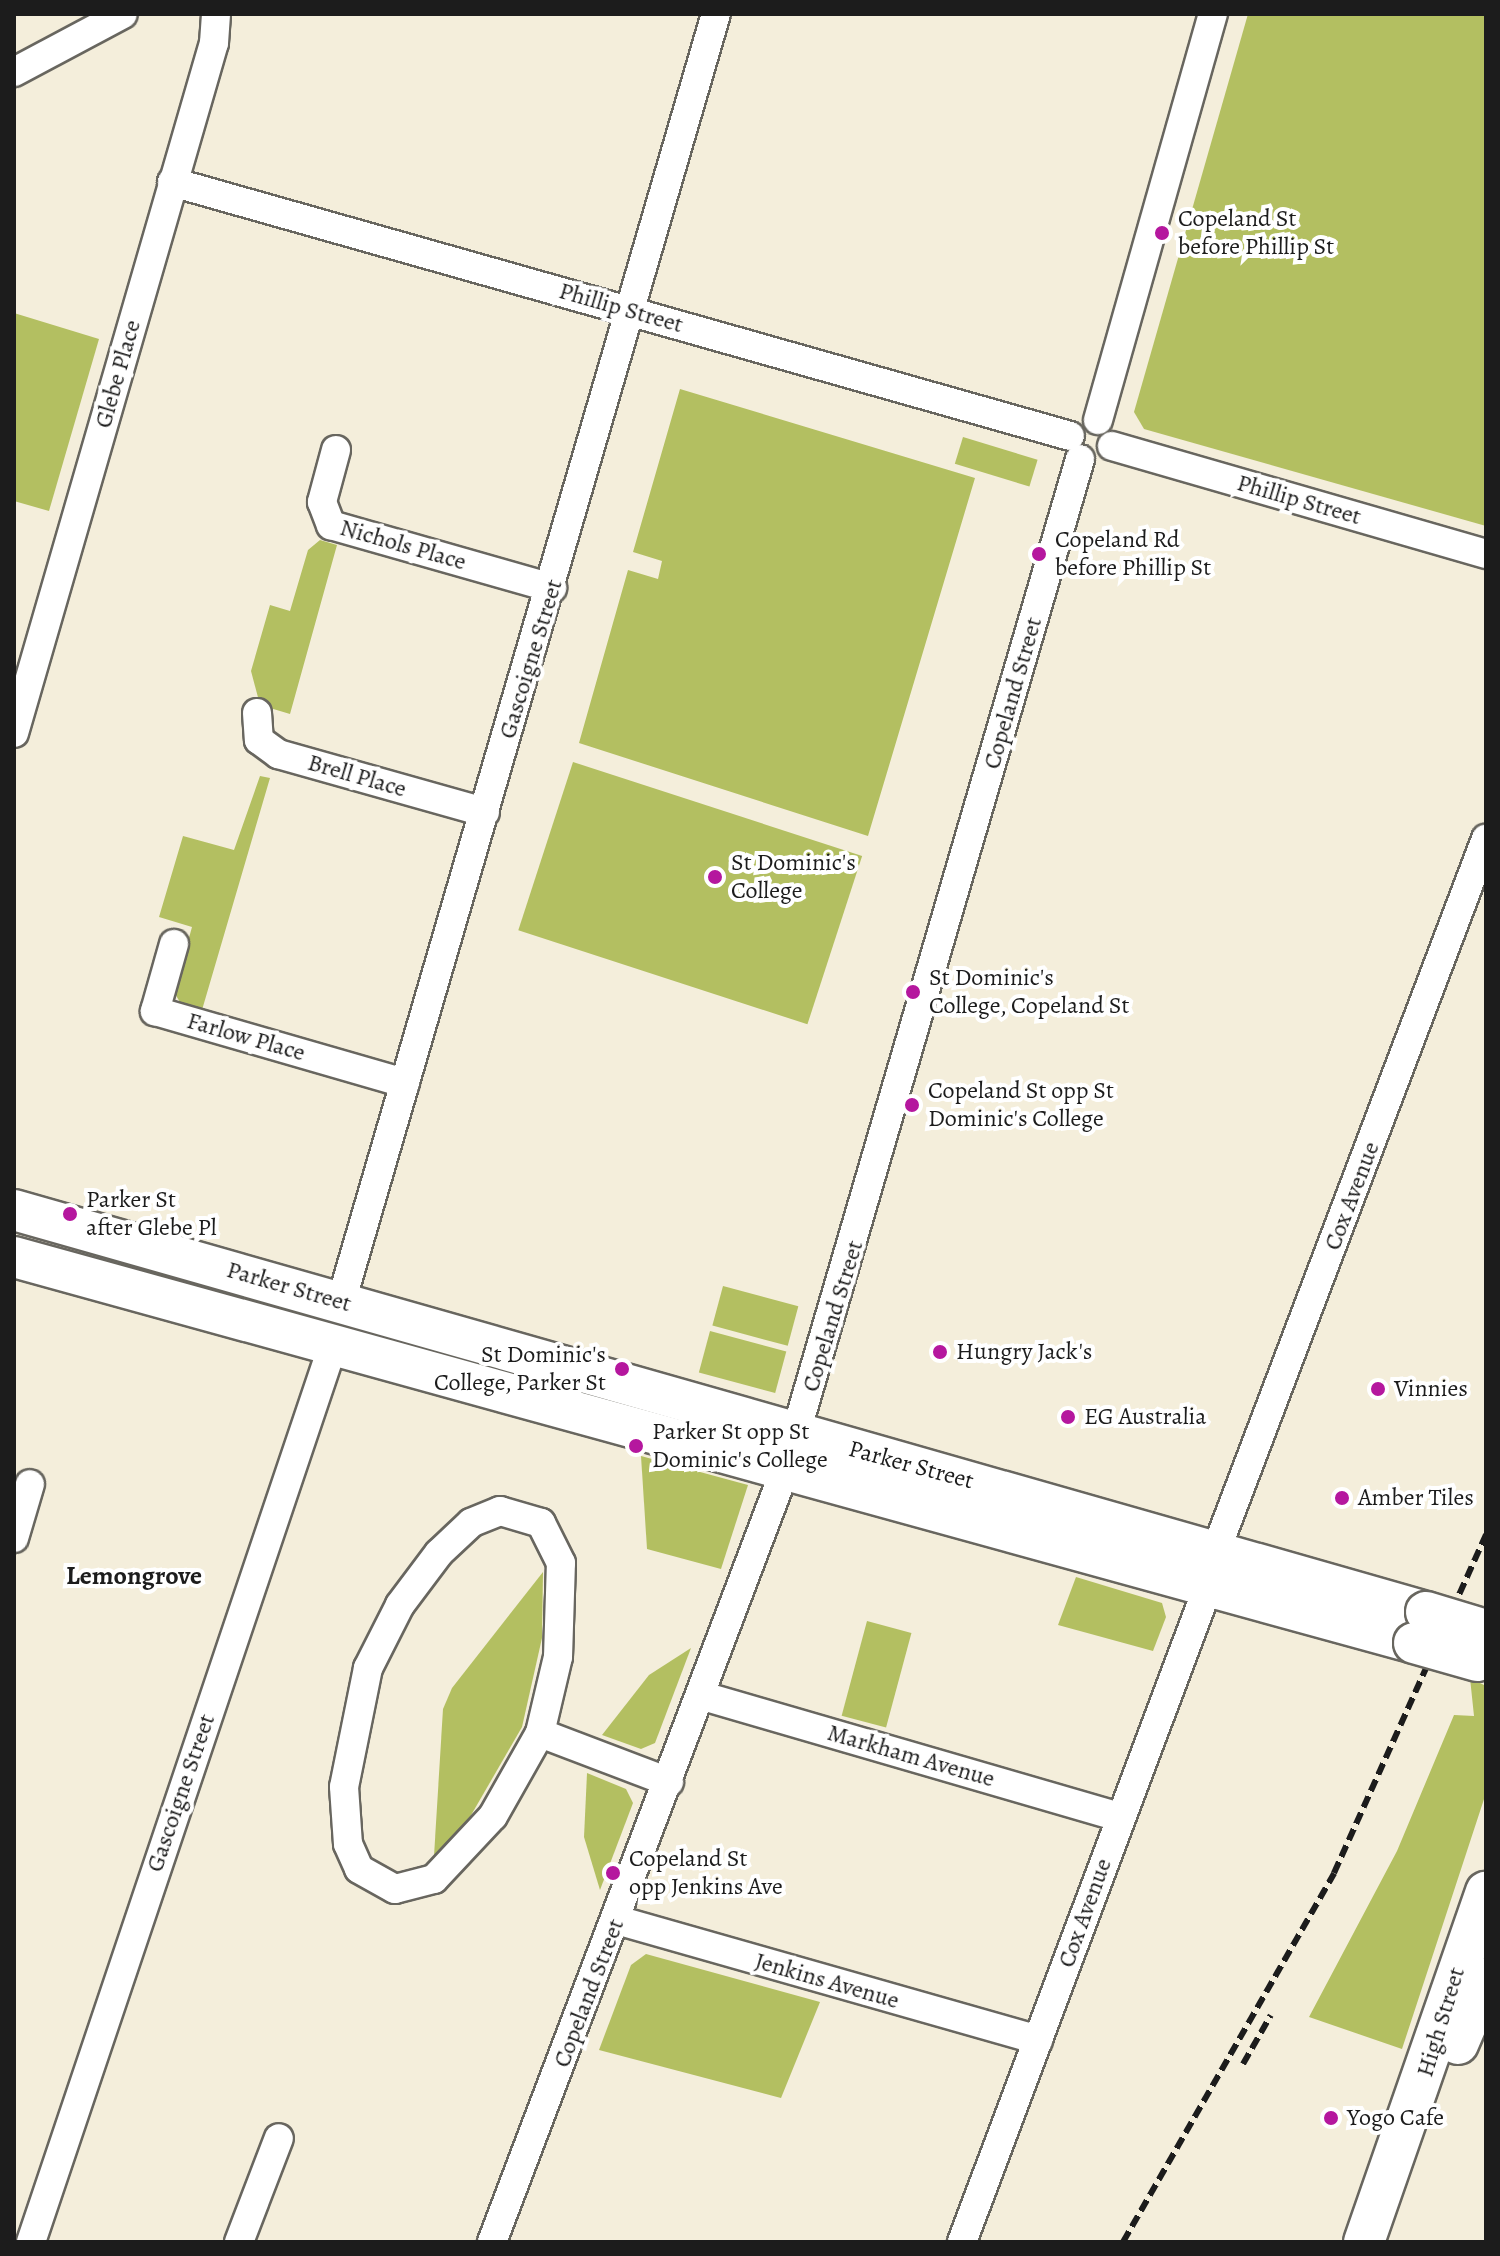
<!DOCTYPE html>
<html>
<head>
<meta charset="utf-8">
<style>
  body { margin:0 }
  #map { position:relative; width:1500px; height:2256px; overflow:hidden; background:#f4eedb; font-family:Alegreya,serif }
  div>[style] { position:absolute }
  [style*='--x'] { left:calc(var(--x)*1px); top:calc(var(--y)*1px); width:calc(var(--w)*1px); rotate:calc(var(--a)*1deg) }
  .green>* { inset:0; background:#b3bf61; transform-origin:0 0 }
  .roads { filter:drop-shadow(2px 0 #68665f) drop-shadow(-2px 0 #68665f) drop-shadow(0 2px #68665f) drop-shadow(0 -2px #68665f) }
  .minor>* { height:28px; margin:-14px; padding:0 14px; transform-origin:14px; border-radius:14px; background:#fff }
  .highway>* { height:40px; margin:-20px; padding:0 20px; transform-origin:20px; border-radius:20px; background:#fff }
  .rail>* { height:6px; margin-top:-3px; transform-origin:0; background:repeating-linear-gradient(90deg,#1c1c1c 0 12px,transparent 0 18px) }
  .bridges { filter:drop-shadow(2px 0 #68665f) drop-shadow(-2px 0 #68665f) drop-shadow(0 2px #68665f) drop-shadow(0 -2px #68665f) }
  .highway-bridge>* { height:40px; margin:-20px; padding:0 20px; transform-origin:20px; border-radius:20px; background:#fff }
  .dots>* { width:22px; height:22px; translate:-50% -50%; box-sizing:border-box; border:4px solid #fff; border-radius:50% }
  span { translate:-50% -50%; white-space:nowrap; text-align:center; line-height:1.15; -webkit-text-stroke:8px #fff; paint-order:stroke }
  .poi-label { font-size:24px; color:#1c1c1c }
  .left { translate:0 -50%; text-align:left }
  .right { translate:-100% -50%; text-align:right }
  .street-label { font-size:24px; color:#1c1c1c }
  .neighbourhood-label { font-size:26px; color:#1c1c1c; font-weight:700 }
  .frame { position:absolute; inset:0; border:16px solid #1c1c1c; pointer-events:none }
</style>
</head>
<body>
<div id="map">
  <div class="green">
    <div style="clip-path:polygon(1248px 14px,1486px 14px,1486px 526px,1144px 429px,1134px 412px)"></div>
    <div style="clip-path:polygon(14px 313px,99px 339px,49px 511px,14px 501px)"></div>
    <div style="clip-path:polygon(680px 389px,975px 478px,868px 836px,579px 743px,628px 570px,658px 579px,662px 561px,633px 552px)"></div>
    <div style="left:963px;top:437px;width:78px;height:28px;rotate:17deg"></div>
    <div style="clip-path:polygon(320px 540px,337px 545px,290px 714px,260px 705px,251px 671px,270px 605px,290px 611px,308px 550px)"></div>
    <div style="left:573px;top:762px;width:304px;height:177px;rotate:18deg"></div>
    <div style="clip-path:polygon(260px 776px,270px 778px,202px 1010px,181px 1004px,174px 992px,192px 927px,159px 917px,183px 836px,234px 850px)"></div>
    <div style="left:723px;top:1286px;width:78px;height:41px;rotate:15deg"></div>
    <div style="left:710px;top:1331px;width:79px;height:43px;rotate:15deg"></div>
    <div style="clip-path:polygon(641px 1456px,748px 1485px,721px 1569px,647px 1549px)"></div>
    <div style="clip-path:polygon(543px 1572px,542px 1638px,522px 1727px,470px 1817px,434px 1856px,443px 1709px,452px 1688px)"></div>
    <div style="clip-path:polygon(1076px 1577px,1162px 1603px,1166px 1617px,1153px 1651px,1058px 1625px)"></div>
    <div style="left:867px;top:1621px;width:46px;height:98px;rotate:15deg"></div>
    <div style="clip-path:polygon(691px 1648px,655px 1743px,641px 1749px,602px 1735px,649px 1675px)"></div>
    <div style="clip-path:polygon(1470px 1678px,1486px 1686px,1486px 1793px,1402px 2049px,1309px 2017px,1397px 1851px,1454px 1715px,1474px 1716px)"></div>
    <div style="clip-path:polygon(587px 1773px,626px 1789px,633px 1803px,600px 1890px,584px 1837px)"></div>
    <div style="clip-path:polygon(646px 1954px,820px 2002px,781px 2098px,599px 2050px,631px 1965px)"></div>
  </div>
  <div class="roads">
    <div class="minor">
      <div style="--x:14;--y:72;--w:123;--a:-28"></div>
      <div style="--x:172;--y:182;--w:933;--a:15.79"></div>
      <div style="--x:1098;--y:420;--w:422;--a:-74.2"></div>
      <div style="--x:1112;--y:446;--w:389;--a:16.1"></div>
      <div style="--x:336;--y:450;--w:54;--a:105.1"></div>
      <div style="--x:322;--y:502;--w:25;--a:69"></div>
      <div style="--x:331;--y:525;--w:230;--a:15.9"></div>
      <div style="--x:257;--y:713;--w:27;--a:86"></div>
      <div style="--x:259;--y:740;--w:24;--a:36"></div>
      <div style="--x:278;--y:754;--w:215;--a:15.7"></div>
      <div style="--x:14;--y:733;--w:718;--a:-73.84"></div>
      <div style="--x:214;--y:43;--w:29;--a:-86"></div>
      <div style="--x:174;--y:944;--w:70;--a:105.8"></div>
      <div style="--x:155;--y:1011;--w:260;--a:16.1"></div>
      <div style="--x:341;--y:1302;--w:1341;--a:-73.77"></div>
      <div style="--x:14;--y:1538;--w:56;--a:-73.5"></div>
      <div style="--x:1215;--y:1553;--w:764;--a:-69.22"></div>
      <div style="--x:703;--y:1696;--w:433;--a:16.2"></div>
      <div style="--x:540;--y:1733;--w:78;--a:-76.7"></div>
      <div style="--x:558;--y:1657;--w:94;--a:-88.2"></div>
      <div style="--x:561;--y:1563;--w:45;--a:-116.6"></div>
      <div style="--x:541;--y:1523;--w:43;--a:-163.7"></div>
      <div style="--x:500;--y:1511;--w:31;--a:158"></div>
      <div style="--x:471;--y:1523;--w:44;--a:136.8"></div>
      <div style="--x:439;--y:1553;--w:65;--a:126.9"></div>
      <div style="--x:400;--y:1605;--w:71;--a:116.9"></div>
      <div style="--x:368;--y:1668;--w:121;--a:101.4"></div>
      <div style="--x:344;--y:1787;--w:57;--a:86"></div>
      <div style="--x:348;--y:1844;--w:27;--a:66"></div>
      <div style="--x:359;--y:1869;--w:41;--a:29.1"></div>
      <div style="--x:395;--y:1889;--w:40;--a:-14.4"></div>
      <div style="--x:434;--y:1879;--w:86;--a:-46.9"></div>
      <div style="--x:493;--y:1816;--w:95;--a:-60.5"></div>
      <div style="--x:540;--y:1733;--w:138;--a:20.8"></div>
      <div style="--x:617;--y:1920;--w:438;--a:15.9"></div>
      <div style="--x:31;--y:2242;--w:946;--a:-71.39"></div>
      <div style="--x:239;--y:2242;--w:111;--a:-69"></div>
      <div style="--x:492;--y:2242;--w:826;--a:-69.22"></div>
      <div style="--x:785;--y:1470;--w:1053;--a:-73.73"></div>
      <div style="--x:962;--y:2242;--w:703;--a:-69.42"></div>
    </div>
    <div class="highway">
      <div style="--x:14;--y:1210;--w:1468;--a:15.89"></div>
      <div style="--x:14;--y:1257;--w:1452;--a:15.41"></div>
      <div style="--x:1458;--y:2044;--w:71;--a:-66.7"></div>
      <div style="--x:1364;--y:2242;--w:371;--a:-70.8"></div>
    </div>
  </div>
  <div class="rail">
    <div style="--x:1243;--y:2064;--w:56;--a:-60.3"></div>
    <div style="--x:1123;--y:2242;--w:425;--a:-60.2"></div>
    <div style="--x:1334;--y:1873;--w:371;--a:-65.8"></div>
  </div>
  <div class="bridges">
    <div class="highway-bridge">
      <div style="--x:1426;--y:1612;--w:63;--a:16.7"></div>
      <div style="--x:1414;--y:1643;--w:66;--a:15.9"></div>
    </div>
  </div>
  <div class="dots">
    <div style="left:1162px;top:233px;background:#b5179e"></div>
    <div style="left:1039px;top:554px;background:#b5179e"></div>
    <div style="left:715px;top:877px;background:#b5179e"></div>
    <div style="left:913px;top:992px;background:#b5179e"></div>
    <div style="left:912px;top:1105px;background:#b5179e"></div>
    <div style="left:70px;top:1214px;background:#b5179e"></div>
    <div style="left:940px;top:1352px;background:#b5179e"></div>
    <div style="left:622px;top:1369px;background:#b5179e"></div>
    <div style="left:1378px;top:1389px;background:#b5179e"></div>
    <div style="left:1068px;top:1417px;background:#b5179e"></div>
    <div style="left:636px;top:1446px;background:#b5179e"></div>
    <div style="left:1342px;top:1498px;background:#b5179e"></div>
    <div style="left:613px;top:1873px;background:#b5179e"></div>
    <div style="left:1331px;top:2118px;background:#b5179e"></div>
  </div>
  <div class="poi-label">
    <span class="left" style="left:1178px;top:233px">Copeland St<br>before Phillip St</span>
    <span class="left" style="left:1055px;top:554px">Copeland Rd<br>before Phillip St</span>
    <span class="left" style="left:731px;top:877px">St Dominic's<br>College</span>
    <span class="left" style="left:929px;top:992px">St Dominic's<br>College, Copeland St</span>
    <span class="left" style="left:928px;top:1105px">Copeland St opp St<br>Dominic's College</span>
    <span class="left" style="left:86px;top:1214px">Parker St<br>after Glebe Pl</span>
    <span class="left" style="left:956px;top:1352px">Hungry Jack's</span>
    <span class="right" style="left:606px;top:1369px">St Dominic's<br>College, Parker St</span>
    <span class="left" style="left:1394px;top:1389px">Vinnies</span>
    <span class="left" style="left:1084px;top:1417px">EG Australia</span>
    <span class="left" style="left:652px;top:1446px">Parker St opp St<br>Dominic's College</span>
    <span class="left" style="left:1358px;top:1498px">Amber Tiles</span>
    <span class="left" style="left:629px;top:1873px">Copeland St<br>opp Jenkins Ave</span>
    <span class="left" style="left:1347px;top:2118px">Yogo Cafe</span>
  </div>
  <div class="street-label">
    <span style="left:621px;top:308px;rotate:16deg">Phillip Street</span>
    <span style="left:118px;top:374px;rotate:-74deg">Glebe Place</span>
    <span style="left:1299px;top:500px;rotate:16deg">Phillip Street</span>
    <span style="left:403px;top:545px;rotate:16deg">Nichols Place</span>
    <span style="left:531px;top:659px;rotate:-73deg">Gascoigne Street</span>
    <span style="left:1013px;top:693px;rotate:-74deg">Copeland Street</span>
    <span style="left:357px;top:776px;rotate:16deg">Brell Place</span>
    <span style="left:246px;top:1037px;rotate:16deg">Farlow Place</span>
    <span style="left:1352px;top:1196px;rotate:-69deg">Cox Avenue</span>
    <span style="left:289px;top:1287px;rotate:16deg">Parker Street</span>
    <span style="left:833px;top:1316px;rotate:-73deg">Copeland Street</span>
    <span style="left:911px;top:1465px;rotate:15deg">Parker Street</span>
    <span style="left:911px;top:1756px;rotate:16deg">Markham Avenue</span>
    <span style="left:181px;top:1793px;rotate:-71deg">Gascoigne Street</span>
    <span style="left:1085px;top:1913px;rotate:-70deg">Cox Avenue</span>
    <span style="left:827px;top:1981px;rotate:16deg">Jenkins Avenue</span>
    <span style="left:589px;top:1993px;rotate:-69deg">Copeland Street</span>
    <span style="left:1441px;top:2022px;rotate:-73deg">High Street</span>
  </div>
  <div class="neighbourhood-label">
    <span style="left:134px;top:1576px">Lemongrove</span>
  </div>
  <div class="frame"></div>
</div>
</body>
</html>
